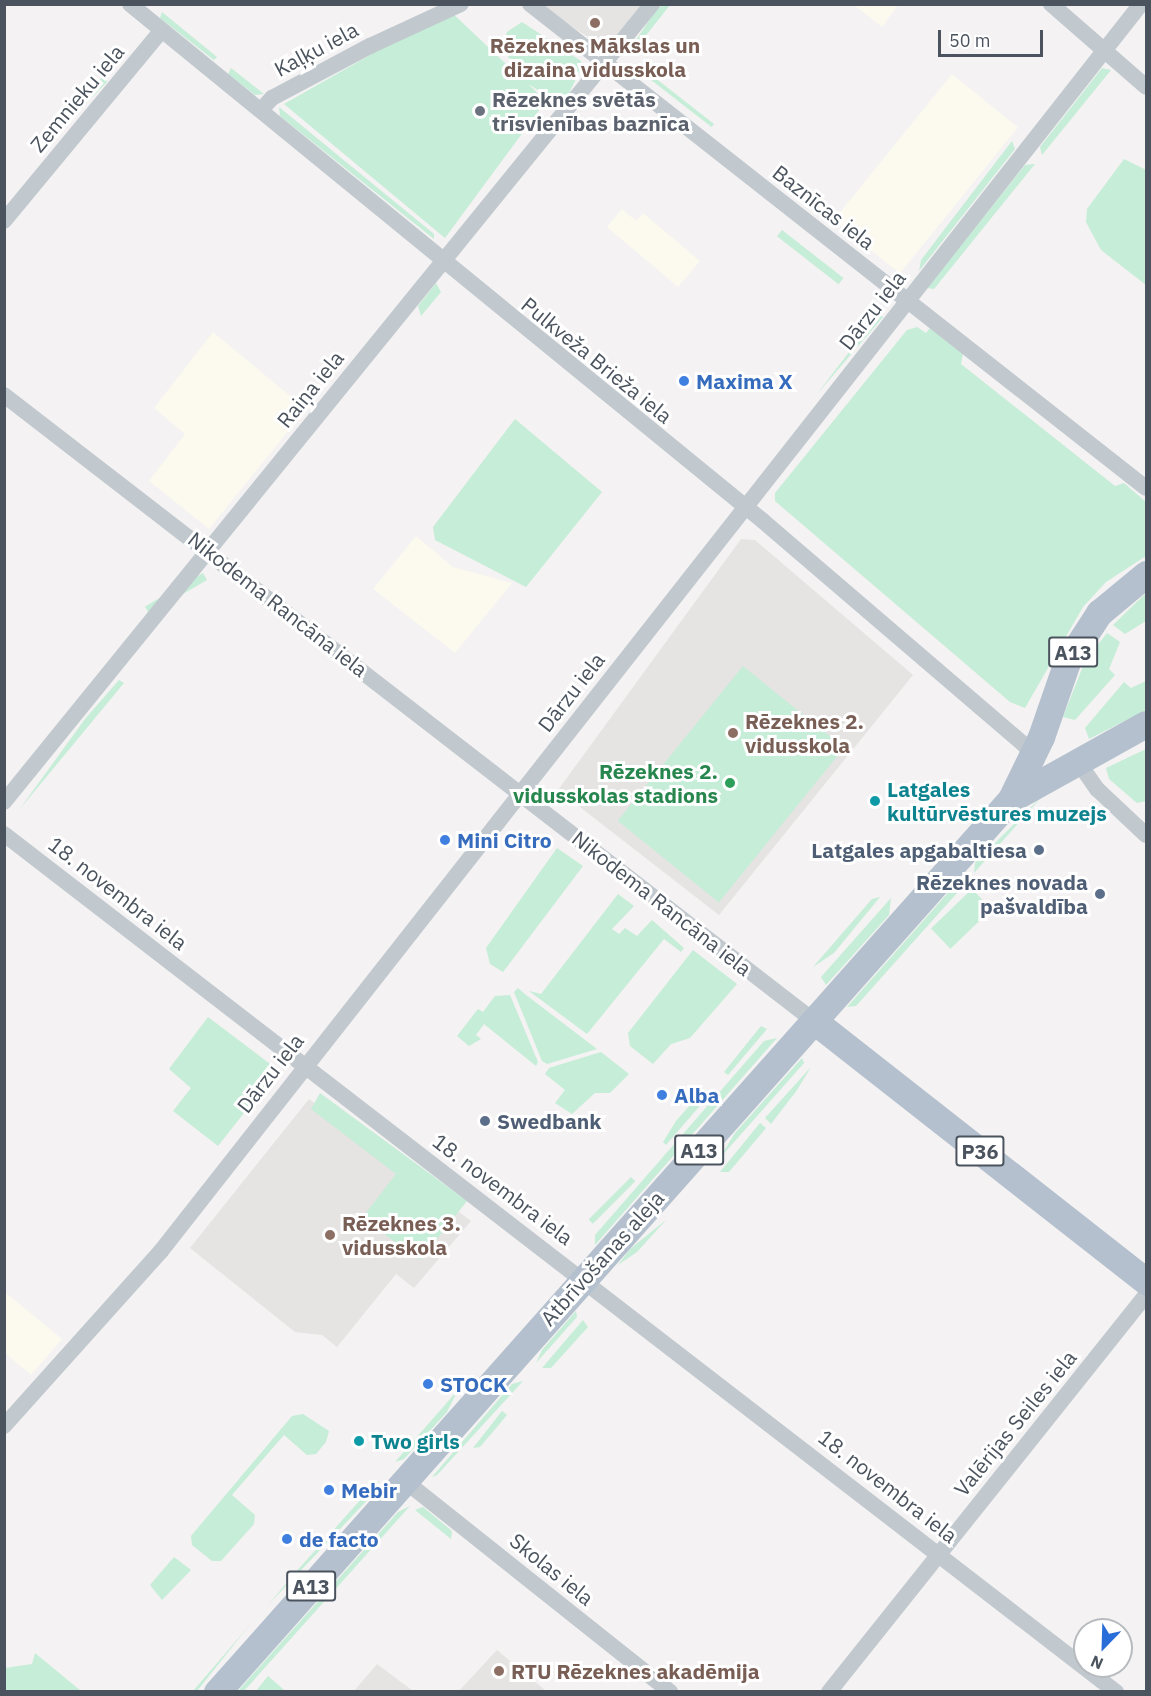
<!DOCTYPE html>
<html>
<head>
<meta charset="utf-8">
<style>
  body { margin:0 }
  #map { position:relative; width:1151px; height:1696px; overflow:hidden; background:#f4f2f2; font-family:"IBM Plex Sans",sans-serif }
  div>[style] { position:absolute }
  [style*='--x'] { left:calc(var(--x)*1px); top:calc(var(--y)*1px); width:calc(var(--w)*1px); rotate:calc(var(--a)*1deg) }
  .commercial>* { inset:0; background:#fcf9ef; transform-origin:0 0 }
  .education>* { inset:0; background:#e5e4e3 }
  .green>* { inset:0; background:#c5edd7; transform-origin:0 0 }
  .street>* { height:16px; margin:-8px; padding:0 8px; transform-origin:8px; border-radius:8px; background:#c1c9cf }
  .primary>* { height:27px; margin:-13.5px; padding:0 13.5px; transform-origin:13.5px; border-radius:13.5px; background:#b4c0ce }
  .dots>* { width:16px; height:16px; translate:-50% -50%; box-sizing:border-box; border:3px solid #fff; border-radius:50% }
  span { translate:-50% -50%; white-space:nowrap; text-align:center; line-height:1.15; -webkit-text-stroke:6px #fff; paint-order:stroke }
  .shield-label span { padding:2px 4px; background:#fff; border:2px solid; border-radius:4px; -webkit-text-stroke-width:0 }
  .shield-label { font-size:20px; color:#4b545e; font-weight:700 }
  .education-label { font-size:21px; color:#785e54; font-weight:700 }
  .left { translate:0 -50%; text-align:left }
  .street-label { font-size:21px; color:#4b545e }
  .worship-label { font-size:21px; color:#5b616d; font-weight:700 }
  .shop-label { font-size:21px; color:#366cbe; font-weight:700 }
  .leisure-label { font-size:21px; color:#27864d; font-weight:700 }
  .right { translate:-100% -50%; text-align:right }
  .culture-label { font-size:21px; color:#0d838f; font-weight:700 }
  .service-label { font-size:21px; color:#4e5e75; font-weight:700 }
  .frame { position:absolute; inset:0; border:6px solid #4b545e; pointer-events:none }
  .north { position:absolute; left:1073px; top:1618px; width:60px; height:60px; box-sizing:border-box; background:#fff; border:2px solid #b7bbbf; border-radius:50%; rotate:203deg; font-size:16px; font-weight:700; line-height:24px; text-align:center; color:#4b545e }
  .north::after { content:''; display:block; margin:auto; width:21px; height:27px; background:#296dd8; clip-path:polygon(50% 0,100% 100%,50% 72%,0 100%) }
  .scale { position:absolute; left:938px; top:30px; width:105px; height:27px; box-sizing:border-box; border:3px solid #4b545e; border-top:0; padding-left:8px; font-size:18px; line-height:21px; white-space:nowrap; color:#4b545e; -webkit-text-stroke:4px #fff; paint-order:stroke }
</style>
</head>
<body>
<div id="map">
  <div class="commercial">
    <div style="clip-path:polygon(854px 5px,898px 5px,882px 27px)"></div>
    <div style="left:952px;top:74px;width:85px;height:188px;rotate:39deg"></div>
    <div style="clip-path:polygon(622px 209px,636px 221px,643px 213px,700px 261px,678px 287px,607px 227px)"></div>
    <div style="clip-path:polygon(213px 332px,306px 409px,209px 529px,149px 481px,185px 434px,154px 408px)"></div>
    <div style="clip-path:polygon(416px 536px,453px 567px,512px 583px,455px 653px,373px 589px)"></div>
    <div style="clip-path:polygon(5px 1292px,62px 1339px,31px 1375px,5px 1353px)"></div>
  </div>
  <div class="education">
    <div style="clip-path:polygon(537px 5px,642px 5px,609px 44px,601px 45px)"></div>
    <div style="clip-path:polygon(741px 539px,755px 540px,913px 675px,719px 915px,558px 790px)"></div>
    <div style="clip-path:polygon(309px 1099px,471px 1221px,414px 1288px,396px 1274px,337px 1347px,322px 1335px,295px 1332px,190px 1248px)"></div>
    <div style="clip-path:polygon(497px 1650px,546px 1691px,459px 1691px)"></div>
    <div style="clip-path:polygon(377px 1664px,413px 1691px,354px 1691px)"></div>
  </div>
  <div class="green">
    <div style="clip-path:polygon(670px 5px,636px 48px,630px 49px,658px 7px)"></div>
    <div style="clip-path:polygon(449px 10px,522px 79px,501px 45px,507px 32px,522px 22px,581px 61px,581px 69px,569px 93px,558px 102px,528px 84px,546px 101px,445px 238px,284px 104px)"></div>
    <div style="clip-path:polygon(162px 12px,217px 57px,214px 60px,160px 18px)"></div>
    <div style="left:636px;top:63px;width:99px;height:4px;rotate:38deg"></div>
    <div style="clip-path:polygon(231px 68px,264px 94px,255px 95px,228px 74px)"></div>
    <div style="clip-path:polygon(1102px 68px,1111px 70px,1042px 155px,1040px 147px)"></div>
    <div style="clip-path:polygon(104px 73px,107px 82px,76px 114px,87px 101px)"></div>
    <div style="clip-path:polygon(279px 107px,434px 234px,434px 239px,280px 116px)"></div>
    <div style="clip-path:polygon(1012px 141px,1015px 149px,919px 271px,921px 260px)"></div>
    <div style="clip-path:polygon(1124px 159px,1146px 170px,1146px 285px,1101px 250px,1086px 222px,1087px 209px)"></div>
    <div style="clip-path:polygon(1035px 164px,934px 289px,927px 288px,1025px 165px)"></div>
    <div style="left:782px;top:230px;width:78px;height:8px;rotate:38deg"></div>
    <div style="clip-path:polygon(436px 283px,441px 292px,421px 316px,418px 306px)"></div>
    <div style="clip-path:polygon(879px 313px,883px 317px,817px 394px)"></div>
    <div style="clip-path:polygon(917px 327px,926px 333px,930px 328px,963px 354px,961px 364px,1115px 486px,1124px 483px,1146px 502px,1146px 556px,1106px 582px,1083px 607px,1025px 708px,1010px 702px,775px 501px,775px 493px,907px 330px)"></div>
    <div style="clip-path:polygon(515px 419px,602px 492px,526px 587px,435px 540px,433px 527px)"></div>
    <div style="left:203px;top:573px;width:8px;height:67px;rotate:60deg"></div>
    <div style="clip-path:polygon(1146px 593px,1146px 621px,1125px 634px,1113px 625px)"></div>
    <div style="clip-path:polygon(1107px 633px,1120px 642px,1109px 669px,1115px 675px,1075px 720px,1063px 717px,1085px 661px)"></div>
    <div style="left:743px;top:666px;width:130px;height:199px;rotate:39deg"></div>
    <div style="clip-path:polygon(119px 680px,124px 683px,19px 810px,85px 719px)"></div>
    <div style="clip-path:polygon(1146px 681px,1146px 710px,1089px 739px,1085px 728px,1124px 682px,1131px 688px)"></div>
    <div style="clip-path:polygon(1146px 749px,1146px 801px,1137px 803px,1109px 779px,1106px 768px)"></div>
    <div style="clip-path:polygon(1045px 793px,974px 873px,975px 863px)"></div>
    <div style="clip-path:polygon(557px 848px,583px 866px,503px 972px,490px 964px,486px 948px)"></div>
    <div style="clip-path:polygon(965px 884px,856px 1006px,847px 1007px,954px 886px)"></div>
    <div style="left:972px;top:889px;width:28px;height:57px;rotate:46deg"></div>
    <div style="clip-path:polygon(618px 894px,634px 906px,612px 929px,619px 934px,625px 928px,637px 936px,652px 920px,684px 948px,681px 952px,664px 939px,587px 1034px,529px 991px,541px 994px)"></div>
    <div style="clip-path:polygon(880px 897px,834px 953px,813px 967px,872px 899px)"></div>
    <div style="clip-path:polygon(891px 898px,889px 915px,826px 985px,821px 977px)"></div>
    <div style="clip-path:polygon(693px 950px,737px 984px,690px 1038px,671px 1044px,653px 1064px,630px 1046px,628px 1033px)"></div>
    <div style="clip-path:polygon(518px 988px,526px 995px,597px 1049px,547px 1064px,542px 1061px,514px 992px)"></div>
    <div style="clip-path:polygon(510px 995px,538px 1062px,536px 1066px,484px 1024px,476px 1035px,481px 1039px,469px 1046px,457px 1036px,478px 1009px,483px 1012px,495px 996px)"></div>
    <div style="clip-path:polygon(208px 1017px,278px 1070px,218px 1146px,173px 1111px,191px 1088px,169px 1069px)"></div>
    <div style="clip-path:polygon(761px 1026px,767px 1029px,728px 1075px,724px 1072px)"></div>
    <div style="clip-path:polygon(777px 1038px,595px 1245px,595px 1235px,764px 1041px)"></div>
    <div style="clip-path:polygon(601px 1052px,629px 1074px,610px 1093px,595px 1093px,572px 1114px,555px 1103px,565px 1090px,545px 1074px,549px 1068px)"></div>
    <div style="clip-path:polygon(802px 1058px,804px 1063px,719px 1159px,735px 1133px)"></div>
    <div style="clip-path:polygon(811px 1067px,797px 1090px,771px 1124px,765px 1118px)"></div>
    <div style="clip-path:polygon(320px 1093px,467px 1201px,420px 1260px,362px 1218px,396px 1174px,311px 1109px)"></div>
    <div style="clip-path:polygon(698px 1096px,704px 1101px,666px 1145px,663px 1142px,676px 1121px)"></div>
    <div style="clip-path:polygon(760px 1123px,766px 1128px,729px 1172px,720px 1172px)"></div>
    <div style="left:631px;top:1177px;width:6px;height:60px;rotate:45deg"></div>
    <div style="clip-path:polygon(666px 1220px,637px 1252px,618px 1265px,630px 1249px)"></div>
    <div style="clip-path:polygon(576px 1311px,577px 1317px,536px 1363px,542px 1350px)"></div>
    <div style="clip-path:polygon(583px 1320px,588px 1327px,551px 1368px,542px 1368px)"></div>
    <div style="clip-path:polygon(523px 1381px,437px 1475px,432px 1477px,512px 1384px)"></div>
    <div style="clip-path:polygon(458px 1390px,447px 1412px,404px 1459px,395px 1462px)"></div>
    <div style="clip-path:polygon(502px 1411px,507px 1415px,480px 1447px,473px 1448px)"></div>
    <div style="clip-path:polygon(303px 1414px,329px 1431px,326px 1442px,316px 1454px,307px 1455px,284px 1435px,232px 1495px,255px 1515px,254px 1524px,221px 1561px,212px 1561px,192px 1545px,191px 1536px,292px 1416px)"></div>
    <div style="clip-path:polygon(379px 1479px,375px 1492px,268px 1605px,295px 1573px)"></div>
    <div style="clip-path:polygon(410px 1506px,244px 1691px,238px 1691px,398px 1512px)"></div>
    <div style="clip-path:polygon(423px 1507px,452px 1531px,451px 1539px,415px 1510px)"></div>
    <div style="clip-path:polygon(174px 1557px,191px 1570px,162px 1600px,150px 1585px)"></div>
    <div style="clip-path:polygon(256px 1617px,197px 1691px,193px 1691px,243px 1633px)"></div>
    <div style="clip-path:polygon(35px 1653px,81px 1691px,5px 1691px,5px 1668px,32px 1664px)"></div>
    <div style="clip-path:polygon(268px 1676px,283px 1689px,285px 1691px,256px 1691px)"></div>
  </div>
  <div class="street">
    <div style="--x:130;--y:4;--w:817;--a:39.24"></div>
    <div style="--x:763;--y:521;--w:357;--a:40.6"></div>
    <div style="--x:530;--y:4;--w:783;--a:38.16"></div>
    <div style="--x:1051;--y:4;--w:126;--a:41.1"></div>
    <div style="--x:262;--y:109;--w:15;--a:-48"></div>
    <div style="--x:272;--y:98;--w:111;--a:-28"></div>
    <div style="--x:370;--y:46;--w:100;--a:-24.8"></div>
    <div style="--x:4;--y:221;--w:246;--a:-50.4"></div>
    <div style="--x:4;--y:395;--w:1024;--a:37.7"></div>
    <div style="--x:1076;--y:759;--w:37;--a:55"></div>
    <div style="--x:1097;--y:789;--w:67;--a:43.2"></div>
    <div style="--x:4;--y:802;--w:1028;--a:-50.92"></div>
    <div style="--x:4;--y:834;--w:1405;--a:37.65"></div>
    <div style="--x:4;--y:1426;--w:235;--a:-48.1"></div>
    <div style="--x:161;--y:1251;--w:1586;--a:-51.84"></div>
    <div style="--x:405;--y:1481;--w:339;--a:38.5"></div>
    <div style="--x:829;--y:1692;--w:508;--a:-51.39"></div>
  </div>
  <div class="primary">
    <div style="--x:1011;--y:799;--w:154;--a:-29.1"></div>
    <div style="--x:814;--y:1021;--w:422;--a:38.1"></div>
    <div style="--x:217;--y:1692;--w:1195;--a:-48.36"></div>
    <div style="--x:1011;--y:799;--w:69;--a:-64.2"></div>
    <div style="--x:1041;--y:737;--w:79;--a:-70.9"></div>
    <div style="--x:1067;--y:662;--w:59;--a:-56.9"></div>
    <div style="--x:1099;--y:613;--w:61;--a:-39.7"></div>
  </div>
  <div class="dots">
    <div style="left:595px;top:23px;background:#8d6e63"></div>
    <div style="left:480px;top:111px;background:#6b7280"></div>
    <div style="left:684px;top:381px;background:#3f7fe0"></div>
    <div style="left:733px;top:733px;background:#8d6e63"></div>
    <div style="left:730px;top:783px;background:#2e9e5b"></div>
    <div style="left:875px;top:801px;background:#0f9aa8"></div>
    <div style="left:445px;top:840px;background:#3f7fe0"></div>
    <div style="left:1039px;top:850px;background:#5c6f8a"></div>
    <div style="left:1100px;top:894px;background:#5c6f8a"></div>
    <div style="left:662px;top:1095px;background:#3f7fe0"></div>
    <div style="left:485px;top:1121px;background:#5c6f8a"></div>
    <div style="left:330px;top:1235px;background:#8d6e63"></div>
    <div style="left:428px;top:1384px;background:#3f7fe0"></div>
    <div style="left:359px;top:1441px;background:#0f9aa8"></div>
    <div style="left:329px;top:1490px;background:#3f7fe0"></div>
    <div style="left:287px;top:1539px;background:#3f7fe0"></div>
    <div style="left:499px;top:1671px;background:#8d6e63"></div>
  </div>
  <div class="shield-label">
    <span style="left:1073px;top:652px">A13</span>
    <span style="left:699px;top:1150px">A13</span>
    <span style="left:980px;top:1151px">P36</span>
    <span style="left:311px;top:1586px">A13</span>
  </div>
  <div class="education-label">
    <span style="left:595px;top:57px">Rēzeknes Mākslas un<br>dizaina vidusskola</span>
    <span class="left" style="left:745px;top:733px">Rēzeknes 2.<br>vidusskola</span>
    <span class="left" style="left:342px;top:1235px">Rēzeknes 3.<br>vidusskola</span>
    <span class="left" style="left:511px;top:1671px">RTU Rēzeknes akadēmija</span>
  </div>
  <div class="street-label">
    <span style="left:316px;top:49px;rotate:-28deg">Kaļķu iela</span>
    <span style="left:77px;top:98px;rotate:-50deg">Zemnieku iela</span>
    <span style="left:824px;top:207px;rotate:38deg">Baznīcas iela</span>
    <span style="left:872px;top:310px;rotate:-52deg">Dārzu iela</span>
    <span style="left:597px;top:360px;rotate:39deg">Pulkveža Brieža iela</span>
    <span style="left:310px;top:389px;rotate:-51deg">Raiņa iela</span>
    <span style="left:278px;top:604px;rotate:38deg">Nikodema Rancāna iela</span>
    <span style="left:571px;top:692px;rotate:-52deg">Dārzu iela</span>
    <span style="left:118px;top:893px;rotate:38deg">18. novembra iela</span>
    <span style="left:662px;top:903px;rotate:38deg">Nikodema Rancāna iela</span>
    <span style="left:270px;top:1073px;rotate:-52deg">Dārzu iela</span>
    <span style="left:503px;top:1189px;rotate:37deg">18. novembra iela</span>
    <span style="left:602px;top:1258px;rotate:-48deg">Atbrīvošanas aleja</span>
    <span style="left:1015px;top:1423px;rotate:-51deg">Valērijas Seiles iela</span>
    <span style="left:888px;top:1486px;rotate:38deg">18. novembra iela</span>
    <span style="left:552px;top:1569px;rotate:39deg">Skolas iela</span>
  </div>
  <div class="worship-label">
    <span class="left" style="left:492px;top:111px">Rēzeknes svētās<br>trīsvienības baznīca</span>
  </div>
  <div class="shop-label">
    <span class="left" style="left:696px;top:381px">Maxima X</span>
    <span class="left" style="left:457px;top:840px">Mini Citro</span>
    <span class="left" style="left:674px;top:1095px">Alba</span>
    <span class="left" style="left:440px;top:1384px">STOCK</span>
    <span class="left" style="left:341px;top:1490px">Mebir</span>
    <span class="left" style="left:299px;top:1539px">de facto</span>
  </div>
  <div class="leisure-label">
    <span class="right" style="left:718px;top:783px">Rēzeknes 2.<br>vidusskolas stadions</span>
  </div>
  <div class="culture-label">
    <span class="left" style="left:887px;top:801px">Latgales<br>kultūrvēstures muzejs</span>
    <span class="left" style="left:371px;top:1441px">Two girls</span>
  </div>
  <div class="service-label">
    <span class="right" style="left:1027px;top:850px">Latgales apgabaltiesa</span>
    <span class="right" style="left:1088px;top:894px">Rēzeknes novada<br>pašvaldība</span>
    <span class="left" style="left:497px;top:1121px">Swedbank</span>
  </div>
  <div class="frame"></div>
  <div class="north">N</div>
  <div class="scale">50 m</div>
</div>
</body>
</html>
